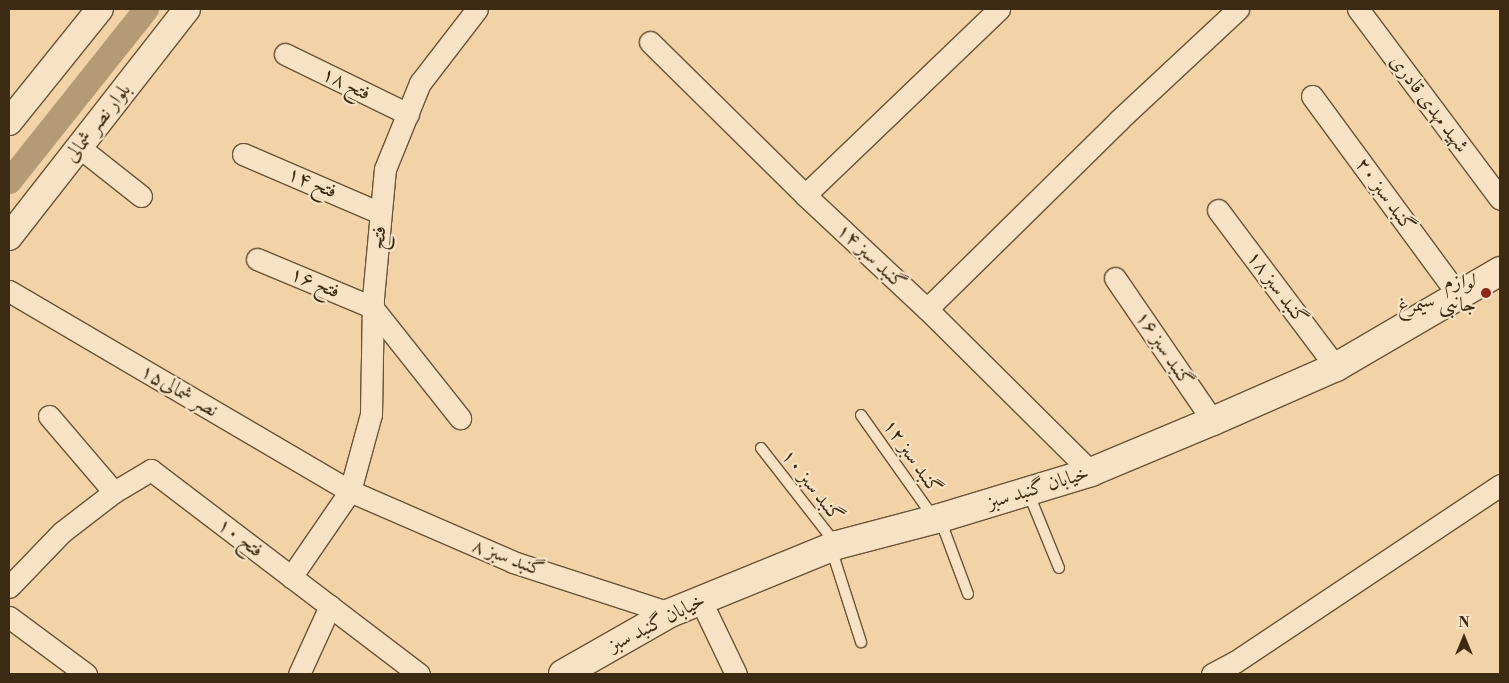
<!DOCTYPE html>
<html>
<head>
<meta charset="utf-8">
<style>
  body { margin:0 }
  #map { position:relative; width:1509px; height:683px; overflow:hidden; background:#f2d3a8; font-family:"Libre Bodoni",Amiri,serif }
  div>[style] { position:absolute }
  [style*='--x'] { left:calc(var(--x)*1px); top:calc(var(--y)*1px); width:calc(var(--w)*1px); rotate:calc(var(--a)*1deg) }
  .canal>* { height:25px; margin:-12.5px; padding:0 12.5px; transform-origin:12.5px; border-radius:12.5px; background:#b49a75 }
  .roads { filter:drop-shadow(1px 0 #6a5438) drop-shadow(-1px 0 #6a5438) drop-shadow(0 1px #6a5438) drop-shadow(0 -1px #6a5438) }
  .service>* { height:10px; margin:-5px; padding:0 5px; transform-origin:5px; border-radius:5px; background:#f7e2c6 }
  .minor>* { height:21px; margin:-10.5px; padding:0 10.5px; transform-origin:10.5px; border-radius:10.5px; background:#f7e2c6 }
  .tertiary>* { height:26px; margin:-13px; padding:0 13px; transform-origin:13px; border-radius:13px; background:#f7e2c6 }
  .secondary>* { height:28px; margin:-14px; padding:0 14px; transform-origin:14px; border-radius:14px; background:#f7e2c6 }
  .dots>* { width:14px; height:14px; translate:-50% -50%; box-sizing:border-box; border:2px solid #f7e2c6; border-radius:50% }
  span { translate:-50% -50%; white-space:nowrap; text-align:center; line-height:1.15; -webkit-text-stroke:4.5px #f7e2c6; paint-order:stroke }
  .street-label { font-size:20px; color:#3c2a13 }
  .poi-label { font-size:20px; color:#3c2a13 }
  .right { translate:-100% -50%; text-align:right }
  .frame { position:absolute; inset:0; border:10px solid #3c2a13; pointer-events:none }
  .north { position:absolute; left:1439px; top:613px; width:50px; height:50px; -webkit-text-stroke:4px #f7e2c6; paint-order:stroke; rotate:0deg; font-size:14px; font-weight:700; line-height:20px; text-align:center; color:#3c2a13 }
  .north::after { content:''; display:block; margin:auto; width:18px; height:22px; background:#3c2a13; clip-path:polygon(50% 0,100% 100%,50% 72%,0 100%) }
</style>
</head>
<body>
<div id="map">
  <div class="canal">
    <div style="--x:9;--y:181;--w:220;--a:-51.5"></div>
  </div>
  <div class="roads">
    <div class="service">
      <div style="--x:861;--y:415;--w:126;--a:54.7"></div>
      <div style="--x:761;--y:448;--w:122;--a:52"></div>
      <div style="--x:1028;--y:492;--w:82;--a:67.8"></div>
      <div style="--x:940;--y:519;--w:80;--a:69.5"></div>
      <div style="--x:831;--y:548;--w:99;--a:72.3"></div>
    </div>
    <div class="minor">
      <div style="--x:1358;--y:9;--w:237;--a:53.2"></div>
      <div style="--x:650;--y:42;--w:218;--a:44.6"></div>
      <div style="--x:805;--y:195;--w:167;--a:43.1"></div>
      <div style="--x:927;--y:309;--w:231;--a:44.8"></div>
      <div style="--x:285;--y:54;--w:137;--a:26"></div>
      <div style="--x:1312;--y:96;--w:247;--a:53.7"></div>
      <div style="--x:79;--y:147;--w:79;--a:38.3"></div>
      <div style="--x:243;--y:154;--w:149;--a:23.3"></div>
      <div style="--x:805;--y:195;--w:269;--a:-43.8"></div>
      <div style="--x:1218;--y:210;--w:196;--a:53.1"></div>
      <div style="--x:257;--y:259;--w:125;--a:22.7"></div>
      <div style="--x:372;--y:307;--w:142;--a:51.6"></div>
      <div style="--x:1115;--y:278;--w:173;--a:55.6"></div>
      <div style="--x:9;--y:291;--w:395;--a:30.4"></div>
      <div style="--x:350;--y:491;--w:178;--a:23.5"></div>
      <div style="--x:513;--y:562;--w:165;--a:18"></div>
      <div style="--x:927;--y:309;--w:269;--a:-44.5"></div>
      <div style="--x:1119;--y:120;--w:163;--a:-43"></div>
      <div style="--x:49;--y:416;--w:100;--a:49.5"></div>
      <div style="--x:291;--y:577;--w:104;--a:-55.5"></div>
      <div style="--x:350;--y:491;--w:80;--a:-74.7"></div>
      <div style="--x:371;--y:414;--w:116;--a:-89"></div>
      <div style="--x:373;--y:298;--w:130;--a:-84.7"></div>
      <div style="--x:385;--y:169;--w:93;--a:-67.9"></div>
      <div style="--x:420;--y:83;--w:93;--a:-52.4"></div>
      <div style="--x:9;--y:587;--w:76;--a:-46.1"></div>
      <div style="--x:62;--y:532;--w:66;--a:-37.6"></div>
      <div style="--x:114;--y:492;--w:43;--a:-30.7"></div>
      <div style="--x:151;--y:470;--w:337;--a:37.3"></div>
      <div style="--x:700;--y:599;--w:83;--a:64.4"></div>
      <div style="--x:9;--y:617;--w:96;--a:36.5"></div>
      <div style="--x:299;--y:674;--w:75;--a:-65.5"></div>
      <div style="--x:1212;--y:674;--w:26;--a:-28"></div>
      <div style="--x:1235;--y:662;--w:319;--a:-33.7"></div>
    </div>
    <div class="tertiary">
      <div style="--x:9;--y:122;--w:145;--a:-51.2"></div>
      <div style="--x:9;--y:237;--w:289;--a:-52"></div>
    </div>
    <div class="secondary">
      <div style="--x:563;--y:674;--w:123;--a:-29.7"></div>
      <div style="--x:670;--y:613;--w:180;--a:-22.2"></div>
      <div style="--x:837;--y:545;--w:106;--a:-14.7"></div>
      <div style="--x:940;--y:518;--w:158;--a:-16.9"></div>
      <div style="--x:1091;--y:472;--w:132;--a:-22.7"></div>
      <div style="--x:1213;--y:421;--w:134;--a:-23.7"></div>
      <div style="--x:1336;--y:367;--w:190;--a:-30.3"></div>
    </div>
  </div>
  <div class="dots">
    <div style="left:1486px;top:293px;background:#8f2418"></div>
  </div>
  <div class="street-label">
    <span style="left:346px;top:84px;rotate:26deg">فتح ۱۸</span>
    <span style="left:1429px;top:104px;rotate:53deg">شهید مهدی قادری</span>
    <span style="left:98px;top:123px;rotate:-52deg">بلوار نصر شمالی</span>
    <span style="left:312px;top:183px;rotate:23deg">فتح ۱۴</span>
    <span style="left:1385px;top:195px;rotate:54deg">گنبد سبز ۲۰</span>
    <span style="left:379px;top:238px;rotate:-85deg">فتح</span>
    <span style="left:871px;top:257px;rotate:43deg">گنبد سبز ۱۴</span>
    <span style="left:315px;top:283px;rotate:23deg">فتح ۱۶</span>
    <span style="left:1277px;top:288px;rotate:53deg">گنبد سبز ۱۸</span>
    <span style="left:1164px;top:349px;rotate:56deg">گنبد سبز ۱۶</span>
    <span style="left:179px;top:391px;rotate:30deg">نصر شمالی۱۵</span>
    <span style="left:912px;top:457px;rotate:55deg">گنبد سبز ۱۲</span>
    <span style="left:812px;top:486px;rotate:52deg">گنبد سبز ۱۰</span>
    <span style="left:1038px;top:488px;rotate:-17deg">خیابان گنبد سبز</span>
    <span style="left:240px;top:538px;rotate:37deg">فتح ۱۰</span>
    <span style="left:508px;top:558px;rotate:21deg">گنبد سبز ۸</span>
    <span style="left:657px;top:623px;rotate:-27deg">خیابان گنبد سبز</span>
  </div>
  <div class="poi-label">
    <span class="right" style="left:1476px;top:294px">لوازم<br>جانبی سیمرغ</span>
  </div>
  <div class="frame"></div>
  <div class="north">N</div>
</div>
</body>
</html>
